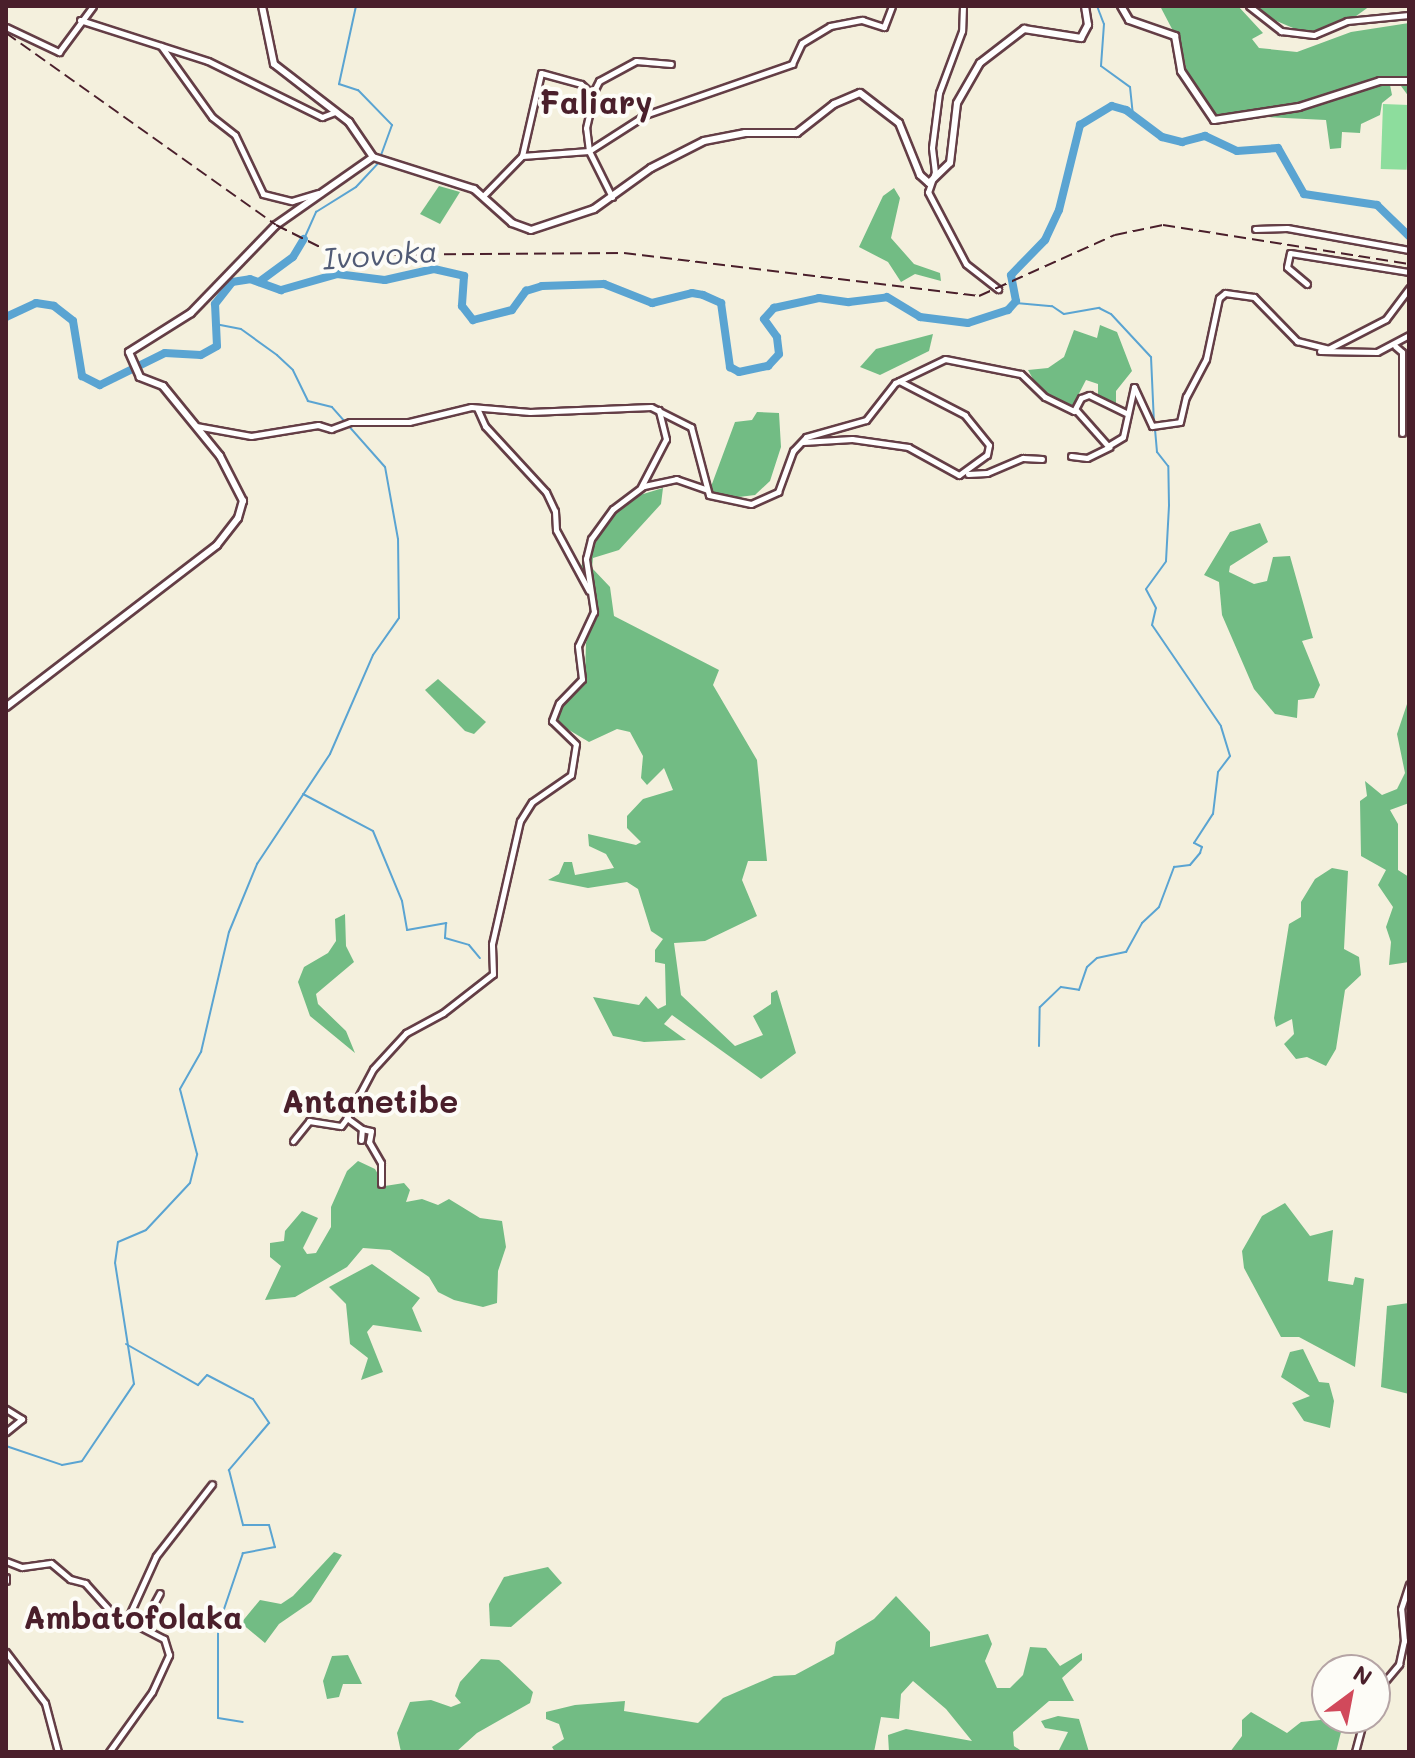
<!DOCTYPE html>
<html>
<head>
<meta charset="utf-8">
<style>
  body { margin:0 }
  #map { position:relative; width:1415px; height:1758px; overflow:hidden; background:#f4f0dd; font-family:Mali,sans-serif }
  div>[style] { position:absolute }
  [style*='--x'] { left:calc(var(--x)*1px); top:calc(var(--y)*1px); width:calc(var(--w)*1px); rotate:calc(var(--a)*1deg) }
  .green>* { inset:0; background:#8ddd9d; transform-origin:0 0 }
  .forest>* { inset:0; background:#72bc84 }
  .stream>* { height:2px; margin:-1px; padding:0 1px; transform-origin:1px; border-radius:1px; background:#5aa4d2 }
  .river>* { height:8px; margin:-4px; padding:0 4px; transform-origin:4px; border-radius:4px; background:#5aa4d2 }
  .roads { filter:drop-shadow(2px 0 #643e46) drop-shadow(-2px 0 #643e46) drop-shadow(0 2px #643e46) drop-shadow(0 -2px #643e46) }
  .minor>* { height:5px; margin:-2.5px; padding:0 2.5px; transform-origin:2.5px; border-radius:2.5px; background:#fff }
  .tertiary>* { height:6px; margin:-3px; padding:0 3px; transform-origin:3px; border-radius:3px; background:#fff }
  .rail>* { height:2px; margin-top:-1px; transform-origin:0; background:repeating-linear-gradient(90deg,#4a1f2b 0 12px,transparent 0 18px) }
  span { translate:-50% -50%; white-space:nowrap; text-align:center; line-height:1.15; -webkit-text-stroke:8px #fdfcf7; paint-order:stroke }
  .water-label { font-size:30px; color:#515b76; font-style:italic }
  .quarter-label { font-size:32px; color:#4a1f2b; font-weight:700 }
  .frame { position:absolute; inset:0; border:8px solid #4a1f2b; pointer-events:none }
  .north { position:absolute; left:1311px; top:1654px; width:80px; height:80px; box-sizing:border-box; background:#fdfcf7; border:2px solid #b5a4a5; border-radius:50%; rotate:32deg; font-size:22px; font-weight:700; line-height:32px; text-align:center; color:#4a1f2b }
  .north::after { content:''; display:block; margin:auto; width:28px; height:36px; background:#d1495b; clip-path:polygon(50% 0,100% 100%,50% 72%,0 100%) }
</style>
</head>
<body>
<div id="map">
  <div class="green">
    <div style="left:1383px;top:104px;width:26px;height:65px;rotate:2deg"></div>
  </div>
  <div class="forest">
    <div style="clip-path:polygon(1160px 6px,1238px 6px,1263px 33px,1252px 39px,1259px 48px,1297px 52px,1351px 32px,1409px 23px,1409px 97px,1401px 86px,1390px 85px,1392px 95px,1382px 103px,1380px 115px,1361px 124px,1360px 133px,1342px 132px,1341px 148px,1330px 149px,1326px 120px,1209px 114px,1188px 78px,1182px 48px)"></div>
    <div style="clip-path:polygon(1259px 6px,1370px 6px,1345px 24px,1312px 36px,1262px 15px)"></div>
    <div style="clip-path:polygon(439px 186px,460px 192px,440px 224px,420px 214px)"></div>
    <div style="clip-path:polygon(894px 188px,900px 198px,891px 238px,914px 264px,940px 273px,941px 281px,915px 274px,901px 282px,888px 262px,859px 247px,883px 196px)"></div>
    <div style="clip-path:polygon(1100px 325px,1117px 332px,1132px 371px,1116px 391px,1116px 404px,1098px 397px,1098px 384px,1086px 380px,1071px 409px,1038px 388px,1028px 370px,1048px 368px,1064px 357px,1074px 330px,1097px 338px)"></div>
    <div style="clip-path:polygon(933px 334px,929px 351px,880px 375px,860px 367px,876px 349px)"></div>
    <div style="clip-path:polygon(757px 412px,779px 413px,781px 447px,770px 481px,755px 495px,723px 499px,709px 492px,735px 422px,752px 420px)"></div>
    <div style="clip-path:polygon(663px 488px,661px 504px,619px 550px,593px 558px,592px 568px,610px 587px,614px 616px,719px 670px,713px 685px,757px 760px,767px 861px,748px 861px,742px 880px,757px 916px,705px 941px,674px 943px,681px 995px,735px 1046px,763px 1035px,753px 1016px,771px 1004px,771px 993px,777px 990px,796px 1053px,761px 1079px,672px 1015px,664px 1024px,686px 1040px,644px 1042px,613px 1036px,593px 997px,639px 1005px,646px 996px,658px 1009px,666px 1005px,665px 964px,655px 962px,655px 950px,663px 939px,651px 931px,638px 889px,627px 882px,588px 888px,548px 880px,559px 874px,564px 862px,572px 862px,575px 875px,614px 868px,606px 854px,589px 846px,588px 834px,636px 845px,641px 842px,627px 828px,627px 816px,643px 799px,673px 790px,664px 768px,647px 785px,641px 778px,643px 756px,630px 732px,617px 729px,589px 742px,559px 724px,559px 711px,585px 677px,586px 643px,595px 616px,594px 594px,581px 566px,616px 510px,630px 498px)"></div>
    <div style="clip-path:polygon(1260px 523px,1268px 542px,1230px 566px,1229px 572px,1254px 584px,1267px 581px,1273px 557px,1290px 556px,1313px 638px,1302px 641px,1320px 685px,1314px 698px,1298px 700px,1297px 718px,1275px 714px,1254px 689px,1222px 615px,1219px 582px,1204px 575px,1230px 532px)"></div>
    <div style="clip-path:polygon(438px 679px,486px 722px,474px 734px,465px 731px,425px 690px)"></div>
    <div style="clip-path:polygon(1409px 698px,1409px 803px,1390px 810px,1398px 824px,1398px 870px,1409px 877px,1409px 962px,1389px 965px,1391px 942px,1386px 927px,1393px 907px,1378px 885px,1386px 870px,1361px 856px,1360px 801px,1367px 796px,1365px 781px,1382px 795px,1397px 789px,1405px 773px,1397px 734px)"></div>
    <div style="clip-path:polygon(1332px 868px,1348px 871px,1344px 949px,1359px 957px,1361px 975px,1345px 990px,1336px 1049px,1326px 1066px,1307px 1057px,1296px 1059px,1284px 1044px,1294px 1034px,1292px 1019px,1276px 1027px,1274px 1018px,1289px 924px,1301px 917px,1301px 902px,1315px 879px)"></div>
    <div style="clip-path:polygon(345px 914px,346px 946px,354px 962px,316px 994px,318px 1004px,346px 1031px,355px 1053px,310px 1016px,298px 982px,304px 967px,328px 953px,336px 941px,335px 919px)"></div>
    <div style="clip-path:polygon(358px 1161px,375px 1169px,385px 1186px,404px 1183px,410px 1190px,406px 1202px,422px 1199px,438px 1205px,449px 1199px,480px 1218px,502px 1221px,506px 1247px,498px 1271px,497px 1303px,483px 1307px,454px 1300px,438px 1292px,429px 1277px,390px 1250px,363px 1248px,347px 1267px,295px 1297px,265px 1300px,281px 1266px,270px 1257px,270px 1243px,284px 1241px,285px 1231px,302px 1211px,318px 1218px,303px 1248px,307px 1254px,316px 1253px,331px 1227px,331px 1207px,347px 1171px)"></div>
    <div style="clip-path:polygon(1285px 1203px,1310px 1236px,1333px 1230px,1328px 1281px,1353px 1285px,1355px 1277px,1364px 1279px,1355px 1367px,1299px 1337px,1281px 1337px,1244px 1268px,1242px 1251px,1262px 1216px)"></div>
    <div style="clip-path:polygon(372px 1264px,420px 1298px,412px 1308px,422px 1332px,373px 1325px,367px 1332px,383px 1372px,361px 1380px,368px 1358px,350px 1344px,346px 1304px,329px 1287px)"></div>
    <div style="clip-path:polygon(1409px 1303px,1409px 1394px,1381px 1387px,1387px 1306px)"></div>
    <div style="clip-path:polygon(1303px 1349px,1319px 1382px,1329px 1383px,1334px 1401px,1330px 1428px,1304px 1421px,1292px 1403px,1310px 1396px,1281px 1377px,1290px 1352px)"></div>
    <div style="clip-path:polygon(334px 1552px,342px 1555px,311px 1602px,279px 1624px,265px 1643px,241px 1623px,260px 1600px,281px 1604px,293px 1596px)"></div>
    <div style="clip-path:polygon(548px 1567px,562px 1583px,511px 1627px,490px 1626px,489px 1604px,504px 1577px)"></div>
    <div style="clip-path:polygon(896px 1596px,930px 1632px,930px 1647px,988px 1634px,992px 1644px,985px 1661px,997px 1688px,1010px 1688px,1023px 1675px,1030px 1647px,1046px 1648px,1060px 1666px,1082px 1653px,1082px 1660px,1062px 1678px,1074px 1701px,1049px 1701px,1013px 1732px,1014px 1746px,1023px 1752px,889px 1752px,888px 1735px,906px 1729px,972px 1741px,946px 1709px,913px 1681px,901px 1694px,899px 1719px,881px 1717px,874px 1752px,555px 1752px,552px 1747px,564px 1739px,559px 1724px,546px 1719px,546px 1712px,575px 1705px,625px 1701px,624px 1711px,698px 1723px,723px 1698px,774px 1676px,795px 1675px,834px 1654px,836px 1642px,874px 1619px)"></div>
    <div style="clip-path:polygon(348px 1655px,362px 1684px,343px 1684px,339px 1697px,327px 1699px,323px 1681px,332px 1656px)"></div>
    <div style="clip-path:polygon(481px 1659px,499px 1660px,508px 1668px,533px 1692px,530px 1703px,477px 1733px,456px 1752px,401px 1752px,397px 1733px,410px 1702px,431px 1700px,451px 1707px,461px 1703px,455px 1696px,460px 1682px)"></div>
    <div style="clip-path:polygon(1251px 1712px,1287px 1733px,1301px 1722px,1340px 1718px,1343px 1724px,1336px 1752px,1230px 1752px,1242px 1736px,1242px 1720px)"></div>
    <div style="clip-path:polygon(1058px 1716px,1079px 1719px,1089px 1752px,1058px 1752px,1068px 1732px,1045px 1728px,1041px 1721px)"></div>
  </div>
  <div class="stream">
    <div style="--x:356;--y:6;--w:80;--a:102.3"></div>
    <div style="--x:339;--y:84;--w:20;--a:18"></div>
    <div style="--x:358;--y:90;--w:49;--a:45.8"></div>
    <div style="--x:392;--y:125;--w:33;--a:110"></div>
    <div style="--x:1097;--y:6;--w:19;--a:69"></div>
    <div style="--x:1104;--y:24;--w:42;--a:94.1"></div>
    <div style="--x:1101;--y:66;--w:36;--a:36"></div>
    <div style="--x:1130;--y:87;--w:28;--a:84"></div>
    <div style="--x:304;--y:239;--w:30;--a:-66"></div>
    <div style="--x:316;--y:212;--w:47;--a:-32"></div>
    <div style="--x:356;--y:187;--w:34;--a:-47"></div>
    <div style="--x:1015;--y:303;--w:37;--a:5"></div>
    <div style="--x:1052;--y:306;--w:14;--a:34"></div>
    <div style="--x:1064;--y:314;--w:36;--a:-10"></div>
    <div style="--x:1099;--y:308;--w:13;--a:27"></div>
    <div style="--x:1111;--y:314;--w:59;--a:47.1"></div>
    <div style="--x:1151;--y:357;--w:66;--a:87.4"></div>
    <div style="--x:303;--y:794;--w:79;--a:27.9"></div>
    <div style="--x:373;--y:831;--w:76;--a:67.5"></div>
    <div style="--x:402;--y:901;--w:29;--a:80"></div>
    <div style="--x:407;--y:930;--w:40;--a:-10"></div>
    <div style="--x:446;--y:923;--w:15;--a:94"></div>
    <div style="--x:445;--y:938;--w:25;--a:16"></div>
    <div style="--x:469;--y:945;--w:17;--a:50"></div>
    <div style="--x:1039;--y:1046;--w:39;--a:-89"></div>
    <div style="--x:1040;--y:1007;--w:29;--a:-44"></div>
    <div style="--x:1061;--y:987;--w:18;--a:9"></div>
    <div style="--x:1079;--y:990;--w:24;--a:-71"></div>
    <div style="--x:1087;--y:967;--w:13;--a:-42"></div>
    <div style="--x:1097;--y:958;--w:30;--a:-12"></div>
    <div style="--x:1126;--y:952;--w:33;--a:-61"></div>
    <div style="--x:1142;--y:923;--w:23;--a:-43"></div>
    <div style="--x:1159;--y:907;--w:43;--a:-69.4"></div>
    <div style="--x:1174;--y:867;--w:16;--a:-7"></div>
    <div style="--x:1190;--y:865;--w:16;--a:-50"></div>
    <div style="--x:1200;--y:853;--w:6;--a:-72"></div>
    <div style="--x:1202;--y:847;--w:9;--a:-153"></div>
    <div style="--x:1194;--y:843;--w:35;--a:-57"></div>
    <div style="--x:1213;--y:814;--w:42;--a:-83.2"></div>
    <div style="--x:1218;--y:772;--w:20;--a:-53"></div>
    <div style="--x:1230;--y:756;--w:31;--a:-107"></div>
    <div style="--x:1221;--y:726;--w:122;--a:-124.3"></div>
    <div style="--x:1152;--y:625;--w:17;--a:-77"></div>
    <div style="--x:1156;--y:608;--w:21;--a:-118"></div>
    <div style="--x:1146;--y:589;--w:34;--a:-54"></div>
    <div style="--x:1166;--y:561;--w:56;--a:-86.9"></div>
    <div style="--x:1169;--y:505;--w:39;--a:-91"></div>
    <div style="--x:1168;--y:466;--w:18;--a:-128"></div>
    <div style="--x:1157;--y:452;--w:23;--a:-95"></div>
    <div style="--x:126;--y:1344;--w:83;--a:29.7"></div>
    <div style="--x:198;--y:1385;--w:13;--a:-48"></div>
    <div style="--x:207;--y:1375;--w:52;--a:27.6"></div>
    <div style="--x:253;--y:1399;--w:29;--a:56"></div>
    <div style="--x:269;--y:1423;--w:62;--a:130.4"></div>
    <div style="--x:229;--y:1470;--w:57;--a:75.7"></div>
    <div style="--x:243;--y:1525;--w:26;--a:0"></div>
    <div style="--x:269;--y:1525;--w:23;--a:75"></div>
    <div style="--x:275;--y:1547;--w:33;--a:169"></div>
    <div style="--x:243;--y:1553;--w:78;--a:108.7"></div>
    <div style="--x:218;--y:1627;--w:91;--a:90"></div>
    <div style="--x:218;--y:1718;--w:25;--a:9"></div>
    <div style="--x:6;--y:1446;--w:59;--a:18.7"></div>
    <div style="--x:62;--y:1465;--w:20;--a:-11"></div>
    <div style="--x:82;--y:1461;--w:93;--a:-56"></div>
    <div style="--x:134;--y:1384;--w:122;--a:-98.9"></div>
    <div style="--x:115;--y:1263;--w:21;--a:-82"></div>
    <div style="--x:118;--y:1242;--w:30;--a:-23"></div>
    <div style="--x:146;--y:1230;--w:64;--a:-46.9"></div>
    <div style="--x:190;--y:1183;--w:30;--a:-76"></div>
    <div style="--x:197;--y:1154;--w:67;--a:-104.7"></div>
    <div style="--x:180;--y:1089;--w:43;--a:-60.4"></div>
    <div style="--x:201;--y:1052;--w:123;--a:-76.9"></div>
    <div style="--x:229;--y:932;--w:74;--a:-67.6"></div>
    <div style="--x:257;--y:864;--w:132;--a:-56.4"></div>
    <div style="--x:330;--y:754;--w:108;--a:-66.5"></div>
    <div style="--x:373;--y:655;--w:45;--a:-54.9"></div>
    <div style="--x:399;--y:618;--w:79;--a:-90.7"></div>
    <div style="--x:398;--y:539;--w:73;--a:-100.2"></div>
    <div style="--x:385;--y:467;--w:80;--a:-131.5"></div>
    <div style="--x:332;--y:407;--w:25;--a:-166"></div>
    <div style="--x:308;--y:401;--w:34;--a:-116"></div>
    <div style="--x:293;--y:370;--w:22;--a:-137"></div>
    <div style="--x:277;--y:355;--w:44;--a:-144.2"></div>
    <div style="--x:241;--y:329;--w:25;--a:-169"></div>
  </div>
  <div class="river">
    <div style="--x:259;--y:282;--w:42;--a:-36.3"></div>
    <div style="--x:293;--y:257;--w:21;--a:-59"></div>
    <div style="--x:6;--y:317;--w:33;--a:-25"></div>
    <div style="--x:36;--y:303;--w:18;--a:9"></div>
    <div style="--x:54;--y:306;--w:24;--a:38"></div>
    <div style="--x:73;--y:321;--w:56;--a:80.7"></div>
    <div style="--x:82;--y:376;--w:20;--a:27"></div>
    <div style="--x:100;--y:385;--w:72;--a:-26.2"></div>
    <div style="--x:165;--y:353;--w:36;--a:3"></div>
    <div style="--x:201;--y:355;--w:18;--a:-29"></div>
    <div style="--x:217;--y:346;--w:42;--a:-92.7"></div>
    <div style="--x:215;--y:304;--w:28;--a:-52"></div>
    <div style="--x:232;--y:282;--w:18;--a:-9"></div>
    <div style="--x:250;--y:279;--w:33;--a:20"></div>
    <div style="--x:281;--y:290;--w:58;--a:-15.9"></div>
    <div style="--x:337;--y:274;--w:48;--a:7.1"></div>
    <div style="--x:385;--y:280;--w:50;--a:-12.7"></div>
    <div style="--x:434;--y:269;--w:31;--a:13"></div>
    <div style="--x:464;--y:276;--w:30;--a:94"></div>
    <div style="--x:462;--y:306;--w:18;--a:52"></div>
    <div style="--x:473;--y:320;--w:40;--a:-14.4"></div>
    <div style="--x:512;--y:310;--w:24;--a:-54"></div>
    <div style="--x:526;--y:291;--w:17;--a:-17"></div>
    <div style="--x:542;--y:286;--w:62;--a:-1.8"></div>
    <div style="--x:604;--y:284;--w:52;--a:21.6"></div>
    <div style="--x:652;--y:303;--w:41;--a:-14"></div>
    <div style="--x:692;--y:293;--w:11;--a:10"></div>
    <div style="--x:703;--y:295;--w:20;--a:24"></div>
    <div style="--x:721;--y:303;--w:65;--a:82"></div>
    <div style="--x:730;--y:367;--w:10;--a:29"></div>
    <div style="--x:739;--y:372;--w:30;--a:-12"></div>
    <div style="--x:768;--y:366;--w:16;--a:-47"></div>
    <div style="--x:779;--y:354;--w:17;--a:-97"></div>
    <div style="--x:777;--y:337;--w:22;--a:-126"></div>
    <div style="--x:764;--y:319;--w:15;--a:-48"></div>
    <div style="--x:774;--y:308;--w:46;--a:-12.5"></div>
    <div style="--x:819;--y:298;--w:30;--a:8"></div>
    <div style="--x:849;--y:302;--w:38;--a:-7"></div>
    <div style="--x:887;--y:297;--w:39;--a:31"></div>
    <div style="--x:920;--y:317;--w:48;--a:7.1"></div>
    <div style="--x:968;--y:323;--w:42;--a:-18"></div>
    <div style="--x:1008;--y:310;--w:12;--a:-48"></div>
    <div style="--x:1016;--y:301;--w:26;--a:-101"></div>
    <div style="--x:1011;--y:275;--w:49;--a:-45.8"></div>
    <div style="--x:1045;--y:240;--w:33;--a:-65"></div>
    <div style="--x:1059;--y:210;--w:88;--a:-76.1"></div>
    <div style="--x:1080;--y:125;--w:37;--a:-31"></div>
    <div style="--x:1112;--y:106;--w:15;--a:16"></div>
    <div style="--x:1126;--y:110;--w:45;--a:36.9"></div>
    <div style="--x:1162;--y:137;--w:21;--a:14"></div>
    <div style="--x:1182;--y:142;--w:24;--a:-15"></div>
    <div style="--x:1205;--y:136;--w:35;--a:25"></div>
    <div style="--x:1237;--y:151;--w:41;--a:-4.2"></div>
    <div style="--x:1278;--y:148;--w:53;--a:60.5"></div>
    <div style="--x:1304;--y:194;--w:74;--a:8.6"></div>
    <div style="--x:1377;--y:205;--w:45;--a:44.1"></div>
  </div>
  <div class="roads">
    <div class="minor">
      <div style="--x:963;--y:6;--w:25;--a:92"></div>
      <div style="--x:962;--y:31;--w:66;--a:110.4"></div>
      <div style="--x:939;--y:93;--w:55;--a:97.3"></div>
      <div style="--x:932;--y:148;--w:24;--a:83"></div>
      <div style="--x:935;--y:172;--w:21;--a:109"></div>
      <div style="--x:928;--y:192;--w:81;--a:62.2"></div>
      <div style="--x:966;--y:264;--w:41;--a:38"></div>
      <div style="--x:1249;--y:6;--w:41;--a:38"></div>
      <div style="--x:1281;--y:31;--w:33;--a:7"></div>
      <div style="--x:1314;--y:35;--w:36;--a:-23"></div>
      <div style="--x:1347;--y:21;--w:62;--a:-5.5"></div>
      <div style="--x:80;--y:20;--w:134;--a:17.8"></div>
      <div style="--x:208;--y:61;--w:127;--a:26.2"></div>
      <div style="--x:322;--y:117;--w:14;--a:-21"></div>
      <div style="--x:6;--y:27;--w:59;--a:25.3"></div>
      <div style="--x:59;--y:52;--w:57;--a:-53.5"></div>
      <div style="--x:161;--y:46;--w:87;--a:54.3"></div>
      <div style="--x:212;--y:117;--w:29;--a:38"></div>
      <div style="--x:235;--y:135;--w:65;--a:64.6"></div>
      <div style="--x:263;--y:194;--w:30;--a:14"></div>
      <div style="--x:292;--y:201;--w:27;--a:-17"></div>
      <div style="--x:522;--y:156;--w:85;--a:-77.1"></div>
      <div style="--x:541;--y:73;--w:41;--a:15.4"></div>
      <div style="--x:581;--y:84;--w:16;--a:43"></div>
      <div style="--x:484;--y:195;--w:54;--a:-45.7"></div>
      <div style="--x:522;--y:156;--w:67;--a:-4.3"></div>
      <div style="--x:589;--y:151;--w:67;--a:-32.7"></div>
      <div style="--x:645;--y:115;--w:156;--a:-19.1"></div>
      <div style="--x:792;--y:64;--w:23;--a:-65"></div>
      <div style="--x:802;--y:43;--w:33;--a:-31"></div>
      <div style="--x:830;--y:26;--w:33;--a:-11"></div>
      <div style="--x:862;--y:20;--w:23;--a:18"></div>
      <div style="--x:884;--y:27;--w:22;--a:-69"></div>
      <div style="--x:612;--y:197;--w:51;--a:-116.6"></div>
      <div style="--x:589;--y:151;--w:23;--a:-97"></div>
      <div style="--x:586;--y:128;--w:40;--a:-77"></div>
      <div style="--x:595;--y:89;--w:9;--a:-63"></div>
      <div style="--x:599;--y:81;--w:42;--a:-28.4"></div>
      <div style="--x:636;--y:61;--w:35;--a:5"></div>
      <div style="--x:1255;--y:229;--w:32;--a:-2"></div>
      <div style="--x:1287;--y:228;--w:124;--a:10.2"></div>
      <div style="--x:1307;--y:284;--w:26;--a:-140"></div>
      <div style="--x:1287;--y:267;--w:14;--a:-78"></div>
      <div style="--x:1290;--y:253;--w:121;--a:9.1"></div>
      <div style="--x:1395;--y:346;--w:9;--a:41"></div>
      <div style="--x:1402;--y:352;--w:81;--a:90"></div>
      <div style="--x:1320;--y:351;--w:57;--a:1"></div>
      <div style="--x:1377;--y:352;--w:36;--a:-28"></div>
      <div style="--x:477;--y:408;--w:20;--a:66"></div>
      <div style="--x:485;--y:426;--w:90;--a:47.3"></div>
      <div style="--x:546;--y:492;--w:21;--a:65"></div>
      <div style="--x:555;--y:511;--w:19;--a:87"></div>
      <div style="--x:556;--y:530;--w:69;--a:61.6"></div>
      <div style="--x:1076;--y:410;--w:48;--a:48.4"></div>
      <div style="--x:1108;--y:446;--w:17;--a:-31"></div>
      <div style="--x:1123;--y:437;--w:51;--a:-77.6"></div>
      <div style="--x:1134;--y:387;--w:43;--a:65.2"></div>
      <div style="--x:1152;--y:426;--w:28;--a:-8"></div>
      <div style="--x:1180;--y:422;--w:26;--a:-77"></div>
      <div style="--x:1186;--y:397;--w:43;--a:-62.2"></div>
      <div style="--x:1206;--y:359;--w:62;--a:-78"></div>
      <div style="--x:1219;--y:298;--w:8;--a:-40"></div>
      <div style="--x:1225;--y:293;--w:29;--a:8"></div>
      <div style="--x:1254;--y:297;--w:62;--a:45.7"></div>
      <div style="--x:1297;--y:341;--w:32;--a:14"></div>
      <div style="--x:1328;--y:349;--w:65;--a:-27.3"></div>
      <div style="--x:1386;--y:319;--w:39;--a:-53"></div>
      <div style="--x:196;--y:426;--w:56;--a:10.3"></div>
      <div style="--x:251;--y:436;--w:68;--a:-9.3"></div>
      <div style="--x:318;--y:425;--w:14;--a:17"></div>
      <div style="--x:331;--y:429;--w:20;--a:-20"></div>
      <div style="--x:350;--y:422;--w:59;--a:0"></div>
      <div style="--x:409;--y:422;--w:64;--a:-13.6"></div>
      <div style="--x:471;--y:407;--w:59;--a:4.8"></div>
      <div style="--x:530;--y:412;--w:121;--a:-2.4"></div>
      <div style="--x:651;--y:407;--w:45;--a:26.6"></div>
      <div style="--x:691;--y:427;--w:70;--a:75.2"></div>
      <div style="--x:709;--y:495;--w:43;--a:12.1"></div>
      <div style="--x:751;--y:504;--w:30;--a:-24"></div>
      <div style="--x:778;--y:492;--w:44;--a:-69.9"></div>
      <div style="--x:793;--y:451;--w:19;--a:-47"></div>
      <div style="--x:806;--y:437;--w:62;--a:-15.8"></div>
      <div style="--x:866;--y:420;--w:47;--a:-51.9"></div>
      <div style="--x:895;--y:383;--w:55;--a:-25.6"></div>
      <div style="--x:945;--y:359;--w:77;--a:11.2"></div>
      <div style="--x:1021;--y:374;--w:33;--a:44"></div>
      <div style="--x:1045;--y:397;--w:32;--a:26"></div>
      <div style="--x:1074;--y:411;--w:15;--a:-62"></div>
      <div style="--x:1081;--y:398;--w:9;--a:-21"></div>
      <div style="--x:1089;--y:395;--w:41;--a:25.9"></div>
      <div style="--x:803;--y:442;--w:49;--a:-3.5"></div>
      <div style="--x:852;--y:439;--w:57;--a:8.1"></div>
      <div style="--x:908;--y:447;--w:58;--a:28.8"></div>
      <div style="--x:959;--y:475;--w:34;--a:-36"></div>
      <div style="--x:987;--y:455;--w:10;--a:-79"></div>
      <div style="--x:989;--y:445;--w:38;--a:-129"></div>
      <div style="--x:965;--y:415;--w:74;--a:-152.7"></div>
      <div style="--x:1071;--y:456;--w:16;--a:7"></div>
      <div style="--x:1087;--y:458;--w:25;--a:-26"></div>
      <div style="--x:968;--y:474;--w:19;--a:-3"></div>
      <div style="--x:987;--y:473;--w:39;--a:-23"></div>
      <div style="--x:1023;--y:458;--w:19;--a:3"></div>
      <div style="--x:641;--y:487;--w:54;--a:-62.5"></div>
      <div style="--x:666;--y:439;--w:30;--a:-104"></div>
      <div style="--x:362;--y:1129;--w:9;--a:13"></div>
      <div style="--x:371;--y:1131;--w:11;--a:100"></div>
      <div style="--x:369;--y:1142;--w:24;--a:60"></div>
      <div style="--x:381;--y:1163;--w:21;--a:90"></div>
      <div style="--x:361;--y:1140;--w:11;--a:-85"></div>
      <div style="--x:362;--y:1129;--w:19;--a:-144"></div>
      <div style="--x:347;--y:1118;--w:55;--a:-62"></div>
      <div style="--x:373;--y:1069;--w:49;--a:-47.5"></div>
      <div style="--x:406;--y:1033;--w:42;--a:-28.4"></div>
      <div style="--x:443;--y:1013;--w:63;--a:-38"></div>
      <div style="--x:493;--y:974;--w:30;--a:-92"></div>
      <div style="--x:492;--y:944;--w:126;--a:-77.2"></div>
      <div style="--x:520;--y:821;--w:22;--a:-58"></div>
      <div style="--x:532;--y:802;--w:47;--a:-34.7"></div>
      <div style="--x:571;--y:775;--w:31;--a:-81"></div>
      <div style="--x:576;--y:744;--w:33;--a:-136"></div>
      <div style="--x:552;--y:721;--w:19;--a:-69"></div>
      <div style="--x:559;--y:703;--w:33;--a:-46"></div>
      <div style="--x:582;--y:679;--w:33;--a:-97"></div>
      <div style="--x:578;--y:646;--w:38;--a:-65"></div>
      <div style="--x:594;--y:612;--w:54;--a:-98.6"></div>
      <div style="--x:586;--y:559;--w:21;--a:-76"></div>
      <div style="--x:591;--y:539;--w:37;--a:-54"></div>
      <div style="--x:613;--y:509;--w:39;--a:-37"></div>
      <div style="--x:644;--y:486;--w:33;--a:-12"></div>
      <div style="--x:676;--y:479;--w:31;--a:19"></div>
      <div style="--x:293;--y:1141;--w:26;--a:-51"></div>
      <div style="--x:309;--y:1121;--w:32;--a:9"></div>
      <div style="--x:341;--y:1126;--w:10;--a:-53"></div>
      <div style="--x:6;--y:1409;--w:19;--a:32"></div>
      <div style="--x:22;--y:1419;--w:21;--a:141"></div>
      <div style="--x:6;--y:1561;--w:17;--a:21"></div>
      <div style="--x:22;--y:1567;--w:29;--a:-8"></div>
      <div style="--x:51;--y:1563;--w:25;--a:40"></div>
      <div style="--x:70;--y:1579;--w:16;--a:15"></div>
      <div style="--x:85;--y:1583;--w:36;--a:48"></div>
      <div style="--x:109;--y:1610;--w:21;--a:29"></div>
      <div style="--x:127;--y:1620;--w:20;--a:-9"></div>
      <div style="--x:147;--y:1617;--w:27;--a:-62"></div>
      <div style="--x:6;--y:1577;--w:4;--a:90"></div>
      <div style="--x:6;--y:1652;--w:64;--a:52.6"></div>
      <div style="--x:45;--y:1703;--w:51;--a:75.1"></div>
      <div style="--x:1375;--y:1693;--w:38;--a:-50"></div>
      <div style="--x:1399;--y:1664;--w:24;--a:-78"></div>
      <div style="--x:1404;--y:1641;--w:32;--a:-95"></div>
      <div style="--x:1401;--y:1609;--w:26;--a:-72"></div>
      <div style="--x:109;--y:1752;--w:74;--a:-54.4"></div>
      <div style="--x:152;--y:1692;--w:41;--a:-65.3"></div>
      <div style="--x:169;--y:1655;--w:17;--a:-107"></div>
      <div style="--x:164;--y:1639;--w:42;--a:-152.8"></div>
      <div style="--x:127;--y:1620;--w:70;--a:-65.6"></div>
      <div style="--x:156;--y:1556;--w:91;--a:-52.1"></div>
      <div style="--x:1355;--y:1752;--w:35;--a:-75"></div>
    </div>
    <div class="tertiary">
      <div style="--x:262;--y:6;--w:59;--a:78.3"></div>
      <div style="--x:274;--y:64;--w:95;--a:37.7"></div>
      <div style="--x:349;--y:122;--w:42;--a:55.6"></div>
      <div style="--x:373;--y:157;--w:106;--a:17.6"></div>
      <div style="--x:474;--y:189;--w:51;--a:41.8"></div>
      <div style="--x:512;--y:223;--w:20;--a:20"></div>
      <div style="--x:531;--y:230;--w:66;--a:-18.4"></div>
      <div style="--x:594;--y:209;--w:70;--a:-35.7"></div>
      <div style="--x:651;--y:168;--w:59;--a:-27"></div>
      <div style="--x:704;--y:141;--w:42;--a:-11"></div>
      <div style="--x:745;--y:133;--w:52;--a:0"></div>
      <div style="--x:797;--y:133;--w:47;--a:-38.1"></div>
      <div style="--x:834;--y:104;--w:28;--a:-23"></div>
      <div style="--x:860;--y:93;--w:49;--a:37.6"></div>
      <div style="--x:899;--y:123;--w:56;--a:68"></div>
      <div style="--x:920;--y:175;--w:12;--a:42"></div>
      <div style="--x:929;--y:183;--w:29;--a:-44"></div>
      <div style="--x:950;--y:163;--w:60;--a:-83.3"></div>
      <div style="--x:957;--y:103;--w:46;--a:-60.1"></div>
      <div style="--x:980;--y:63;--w:56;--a:-37.7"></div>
      <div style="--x:1024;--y:29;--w:58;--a:9"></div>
      <div style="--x:1081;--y:38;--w:15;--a:-62"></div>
      <div style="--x:1088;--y:25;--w:19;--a:-99"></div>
      <div style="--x:1121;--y:6;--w:16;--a:60"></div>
      <div style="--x:1129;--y:20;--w:49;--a:19.2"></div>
      <div style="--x:1175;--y:36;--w:36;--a:80"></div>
      <div style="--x:1181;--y:71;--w:59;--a:56"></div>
      <div style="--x:1214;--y:120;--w:86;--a:-8.7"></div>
      <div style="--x:1299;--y:107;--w:85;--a:-17.8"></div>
      <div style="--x:1380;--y:81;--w:29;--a:0"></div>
      <div style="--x:6;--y:707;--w:266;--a:-37.5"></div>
      <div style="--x:217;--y:545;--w:34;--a:-52"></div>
      <div style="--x:238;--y:518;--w:18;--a:-74"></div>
      <div style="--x:243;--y:501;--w:51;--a:-117.1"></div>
      <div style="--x:220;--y:456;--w:90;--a:-129.2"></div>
      <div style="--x:163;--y:386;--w:25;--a:-159"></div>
      <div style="--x:140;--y:377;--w:27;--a:-114"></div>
      <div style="--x:129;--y:352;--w:73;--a:-32.2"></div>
      <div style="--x:191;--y:313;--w:122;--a:-46"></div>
      <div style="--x:276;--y:225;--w:118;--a:-35"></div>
    </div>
  </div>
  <div class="rail">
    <div style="--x:6;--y:33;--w:331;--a:35.4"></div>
    <div style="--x:276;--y:225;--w:67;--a:26.6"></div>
    <div style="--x:336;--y:255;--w:288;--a:-0.4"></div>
    <div style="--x:624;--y:253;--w:358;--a:6.9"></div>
    <div style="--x:979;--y:296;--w:149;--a:-24.2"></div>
    <div style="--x:1115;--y:235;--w:49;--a:-11.8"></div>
    <div style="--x:1163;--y:225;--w:249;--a:9"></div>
  </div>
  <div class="water-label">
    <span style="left:380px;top:254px;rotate:-4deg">Ivovoka</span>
  </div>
  <div class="quarter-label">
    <span style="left:596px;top:101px">Faliary</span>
    <span style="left:370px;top:1100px">Antanetibe</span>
    <span style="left:133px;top:1616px">Ambatofolaka</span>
  </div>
  <div class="frame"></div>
  <div class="north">N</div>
</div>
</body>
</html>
